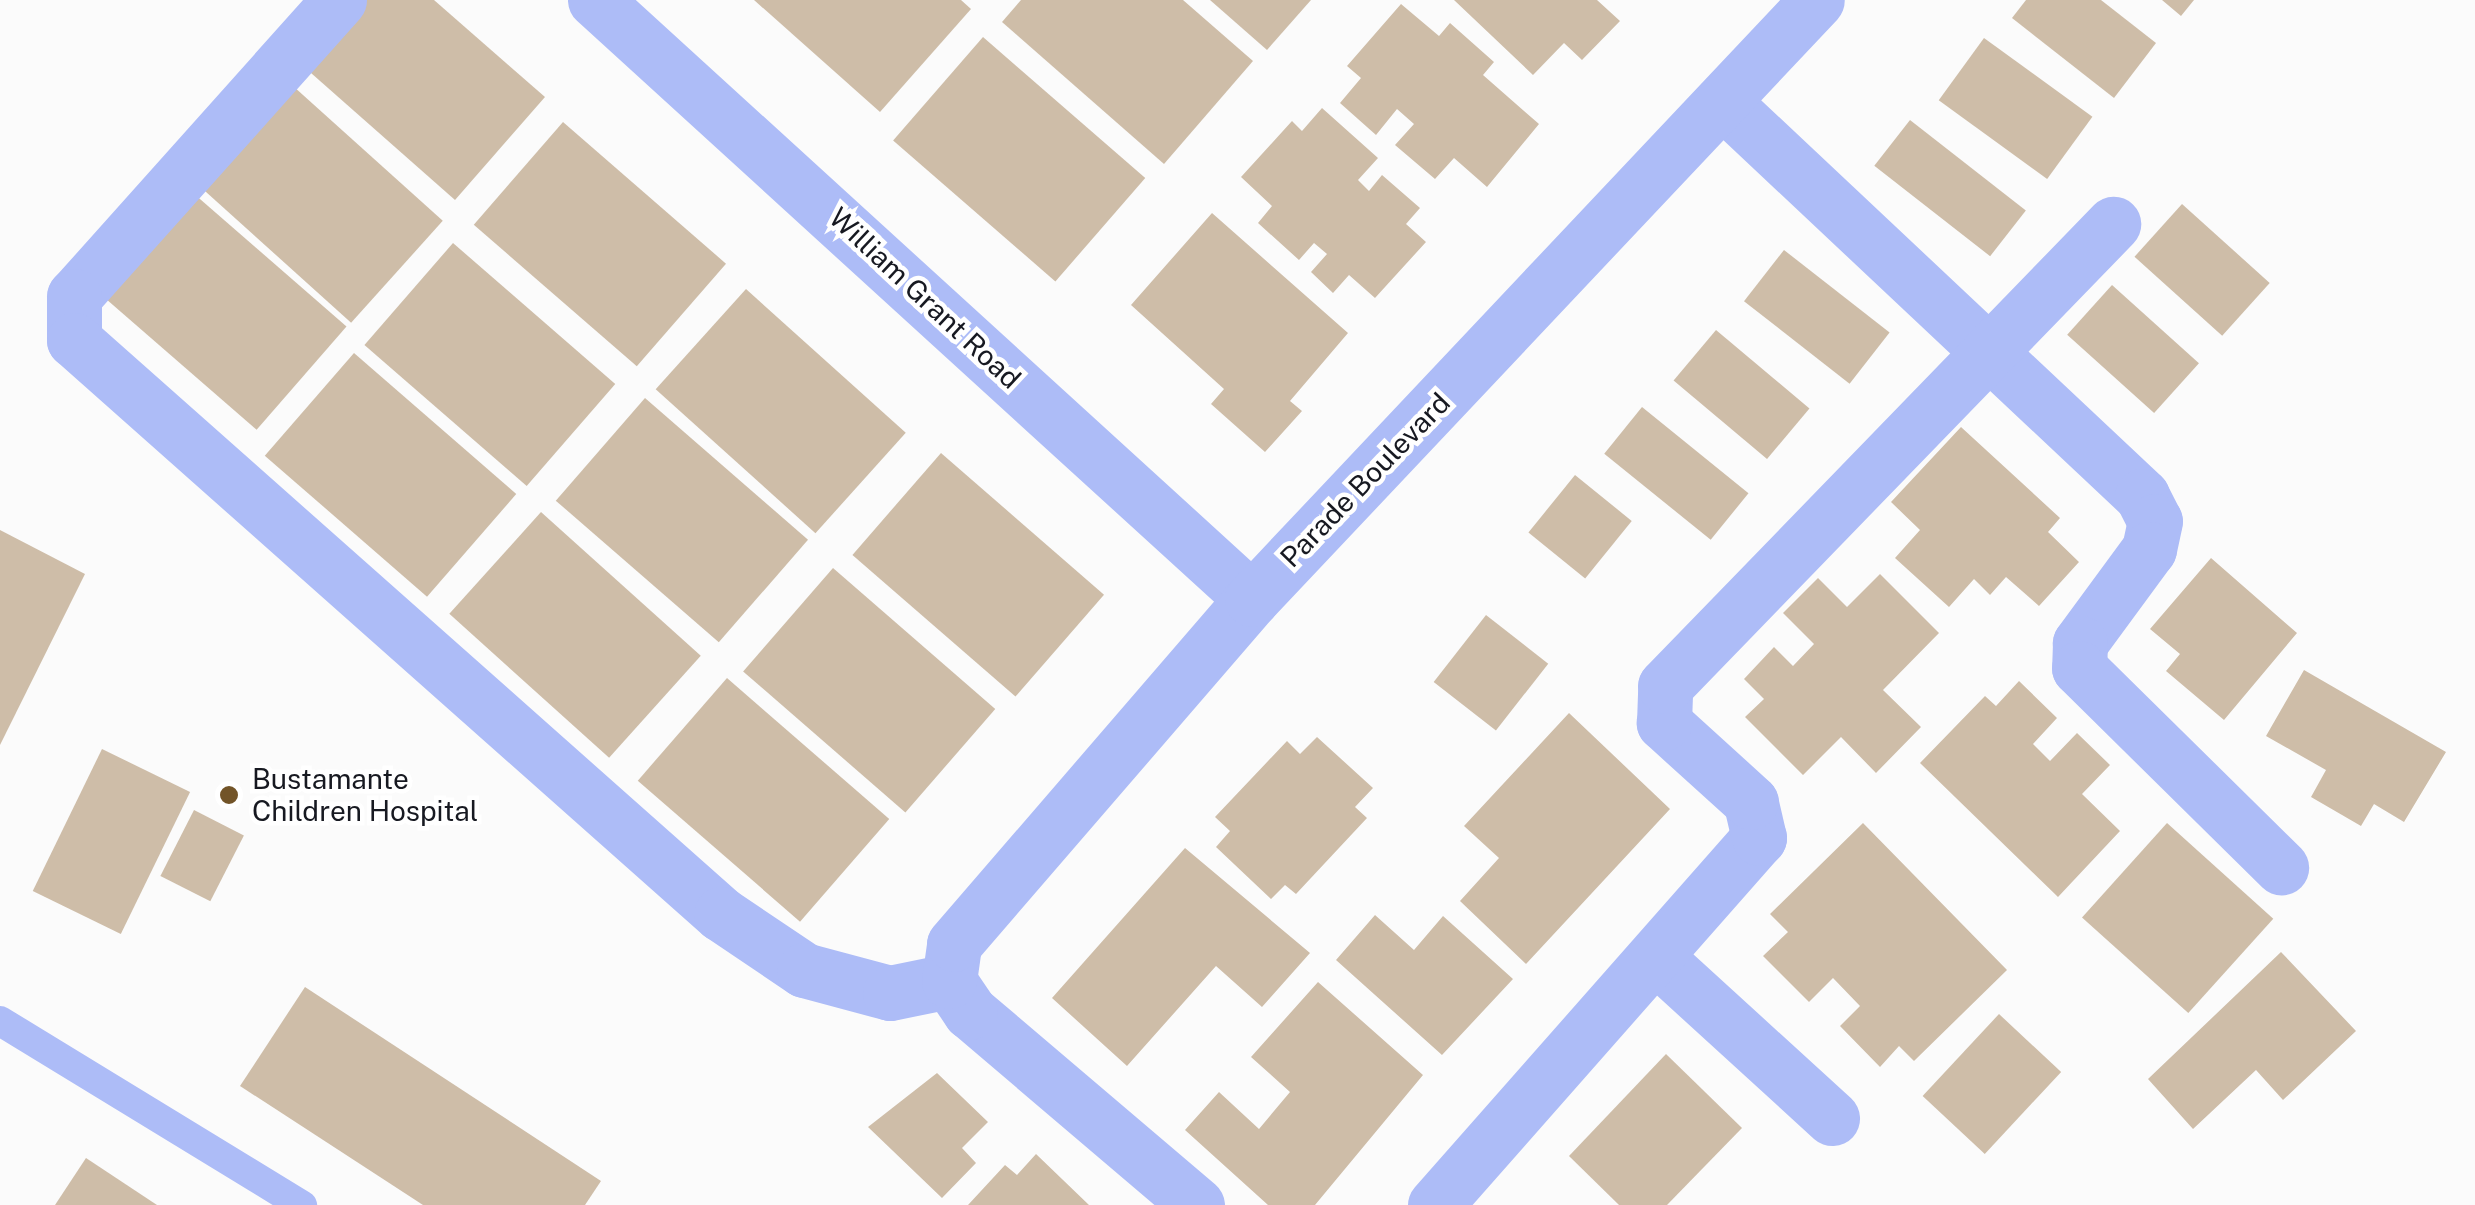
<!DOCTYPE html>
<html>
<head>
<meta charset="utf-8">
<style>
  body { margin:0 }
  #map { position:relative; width:2475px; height:1205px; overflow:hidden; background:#fbfbfb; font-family:"Public Sans",sans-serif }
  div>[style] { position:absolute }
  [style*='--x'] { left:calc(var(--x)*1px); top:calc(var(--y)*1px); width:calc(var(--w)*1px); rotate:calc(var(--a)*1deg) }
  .building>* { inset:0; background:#cebda8; transform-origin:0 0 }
  .lane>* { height:30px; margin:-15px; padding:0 15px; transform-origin:15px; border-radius:15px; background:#adbcf7 }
  .street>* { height:55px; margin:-27.5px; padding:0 27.5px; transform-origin:27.5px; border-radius:27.5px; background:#adbcf7 }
  .dots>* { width:28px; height:28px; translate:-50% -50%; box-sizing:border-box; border:5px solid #fff; border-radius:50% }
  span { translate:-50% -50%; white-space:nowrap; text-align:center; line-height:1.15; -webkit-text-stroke:9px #fff; paint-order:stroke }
  .street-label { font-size:28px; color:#171921 }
  .poi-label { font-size:28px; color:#171921 }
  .left { translate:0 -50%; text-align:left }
</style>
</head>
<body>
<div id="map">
  <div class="building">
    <div style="clip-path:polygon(344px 0,434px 0,545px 97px,455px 200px,294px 58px)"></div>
    <div style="clip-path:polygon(754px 0,961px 0,971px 9px,880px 112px)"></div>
    <div style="clip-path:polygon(1021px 0,1183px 0,1253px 61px,1164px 164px,1002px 22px)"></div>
    <div style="clip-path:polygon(1210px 0,1311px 0,1267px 50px)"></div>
    <div style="clip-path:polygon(1454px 0,1597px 0,1620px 21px,1582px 60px,1564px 43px,1533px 75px)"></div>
    <div style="clip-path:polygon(2026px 0,2101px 0,2156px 43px,2114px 98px,2012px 18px)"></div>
    <div style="clip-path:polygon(2162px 0,2194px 0,2181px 16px)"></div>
    <div style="clip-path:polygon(1401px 4px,1439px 36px,1450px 23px,1494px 62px,1483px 75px,1539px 124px,1487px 187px,1454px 158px,1435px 179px,1395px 145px,1414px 124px,1397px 109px,1376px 135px,1340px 103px,1361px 78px,1347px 66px)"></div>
    <div style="left:983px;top:37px;width:215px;height:137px;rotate:41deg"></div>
    <div style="left:1984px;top:38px;width:134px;height:77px;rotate:36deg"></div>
    <div style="left:283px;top:77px;width:215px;height:137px;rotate:42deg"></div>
    <div style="clip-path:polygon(1322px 108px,1378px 158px,1358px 180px,1369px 191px,1382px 175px,1420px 208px,1406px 224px,1426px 242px,1375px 298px,1349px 275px,1333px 293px,1311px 272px,1327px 254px,1314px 243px,1299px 260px,1258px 223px,1272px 206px,1241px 177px,1292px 121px,1302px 131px)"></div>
    <div style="left:1910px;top:120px;width:147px;height:58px;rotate:38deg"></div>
    <div style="left:563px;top:122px;width:216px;height:136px;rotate:41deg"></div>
    <div style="left:185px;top:186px;width:214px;height:137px;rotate:41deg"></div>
    <div style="left:2182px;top:204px;width:118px;height:71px;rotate:42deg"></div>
    <div style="clip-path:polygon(1212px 213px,1348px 333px,1290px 401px,1302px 411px,1265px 452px,1211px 404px,1224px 389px,1131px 305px)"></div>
    <div style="left:453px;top:243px;width:215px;height:135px;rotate:41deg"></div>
    <div style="left:1784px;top:250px;width:134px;height:65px;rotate:38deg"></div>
    <div style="left:2112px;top:285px;width:117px;height:67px;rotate:42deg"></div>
    <div style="left:746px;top:289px;width:215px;height:135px;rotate:42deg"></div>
    <div style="left:1716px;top:330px;width:122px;height:66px;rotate:40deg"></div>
    <div style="left:354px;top:353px;width:215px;height:136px;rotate:41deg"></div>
    <div style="left:645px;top:398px;width:216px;height:136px;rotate:41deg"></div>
    <div style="left:1642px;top:407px;width:137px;height:60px;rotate:39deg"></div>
    <div style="clip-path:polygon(1961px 427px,2060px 518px,2048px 532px,2079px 562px,2039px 606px,2006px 577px,1990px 595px,1974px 579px,1949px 607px,1895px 558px,1920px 530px,1891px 502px)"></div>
    <div style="left:941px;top:453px;width:216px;height:135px;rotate:41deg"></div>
    <div style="left:1575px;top:475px;width:73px;height:74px;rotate:39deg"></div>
    <div style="left:541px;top:512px;width:215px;height:137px;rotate:42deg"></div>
    <div style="clip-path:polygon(0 530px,85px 574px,0 745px)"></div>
    <div style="clip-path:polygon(2211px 558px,2297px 633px,2224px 720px,2166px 671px,2180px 654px,2150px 629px)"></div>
    <div style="left:833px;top:568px;width:215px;height:137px;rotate:41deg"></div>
    <div style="clip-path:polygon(1880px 574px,1939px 633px,1883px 690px,1921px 727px,1876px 773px,1841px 737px,1803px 775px,1745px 717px,1764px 699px,1744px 679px,1774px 647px,1793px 666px,1814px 644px,1783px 613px,1818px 578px,1847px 607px)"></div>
    <div style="left:1486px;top:615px;width:79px;height:85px;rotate:38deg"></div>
    <div style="clip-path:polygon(2304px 670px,2446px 752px,2404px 822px,2374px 804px,2361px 826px,2311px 797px,2326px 770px,2266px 736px)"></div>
    <div style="left:727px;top:678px;width:215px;height:136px;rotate:41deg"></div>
    <div style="clip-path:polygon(2019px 681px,2057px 718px,2033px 744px,2050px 761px,2077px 733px,2110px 765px,2082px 794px,2120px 831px,2058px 897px,1920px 763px,1985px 696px,1996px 706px)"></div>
    <div style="clip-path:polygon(1569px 713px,1670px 809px,1526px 964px,1460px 901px,1499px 858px,1464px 826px)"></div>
    <div style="clip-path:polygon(1317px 737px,1373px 788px,1355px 807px,1367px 818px,1296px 894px,1285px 885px,1271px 899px,1216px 847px,1230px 831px,1215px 817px,1287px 741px,1300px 754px)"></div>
    <div style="left:102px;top:749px;width:98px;height:158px;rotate:26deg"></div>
    <div style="left:194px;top:810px;width:56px;height:74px;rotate:27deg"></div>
    <div style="clip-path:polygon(1863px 823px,2007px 970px,1914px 1061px,1899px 1046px,1880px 1067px,1840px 1026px,1860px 1006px,1833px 978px,1809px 1002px,1763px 956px,1788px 932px,1770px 914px)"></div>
    <div style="left:2167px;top:823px;width:143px;height:127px;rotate:42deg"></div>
    <div style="clip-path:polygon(1185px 848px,1310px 953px,1262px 1007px,1216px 966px,1127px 1066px,1052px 998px)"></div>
    <div style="clip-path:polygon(1375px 915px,1414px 950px,1443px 916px,1513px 979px,1442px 1055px,1336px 960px)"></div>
    <div style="clip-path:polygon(2281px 952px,2356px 1031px,2283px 1100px,2256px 1070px,2193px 1129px,2148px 1079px)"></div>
    <div style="clip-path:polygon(1318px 982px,1423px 1075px,1315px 1205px,1268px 1205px,1185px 1130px,1219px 1092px,1259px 1129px,1290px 1092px,1251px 1057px)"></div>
    <div style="clip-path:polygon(305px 987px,601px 1181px,585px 1205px,423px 1205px,240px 1086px)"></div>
    <div style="left:1999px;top:1014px;width:85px;height:112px;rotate:43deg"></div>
    <div style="clip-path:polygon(1666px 1054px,1742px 1128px,1667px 1205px,1619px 1205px,1569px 1156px)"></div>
    <div style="clip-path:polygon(937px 1073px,988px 1122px,962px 1148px,976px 1163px,942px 1198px,868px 1127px)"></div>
    <div style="clip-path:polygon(1036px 1154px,1089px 1205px,968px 1205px,1005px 1165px,1017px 1175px)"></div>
    <div style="clip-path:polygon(86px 1158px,157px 1205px,55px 1205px)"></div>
  </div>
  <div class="lane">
    <div style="--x:0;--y:1021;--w:354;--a:31.4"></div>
  </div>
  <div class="street">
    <div style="--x:339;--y:0;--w:397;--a:131.8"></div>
    <div style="--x:74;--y:296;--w:44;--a:90"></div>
    <div style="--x:74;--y:340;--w:865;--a:41.58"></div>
    <div style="--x:721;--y:914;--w:100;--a:34"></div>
    <div style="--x:804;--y:970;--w:89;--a:15"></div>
    <div style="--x:890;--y:993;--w:60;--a:-11.5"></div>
    <div style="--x:595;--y:0;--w:889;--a:42.36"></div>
    <div style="--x:1724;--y:103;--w:574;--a:43.23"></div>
    <div style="--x:2142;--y:496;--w:28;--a:63"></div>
    <div style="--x:2155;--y:521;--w:29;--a:102"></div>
    <div style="--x:2149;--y:549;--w:117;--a:126.3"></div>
    <div style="--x:2080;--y:643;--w:25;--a:92"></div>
    <div style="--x:2079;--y:668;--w:284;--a:44.6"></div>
    <div style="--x:1660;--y:961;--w:233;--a:42.4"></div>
    <div style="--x:1197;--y:1205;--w:298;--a:-139.6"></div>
    <div style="--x:970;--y:1012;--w:37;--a:-124"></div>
    <div style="--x:949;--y:981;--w:37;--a:-82"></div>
    <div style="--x:954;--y:944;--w:456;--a:-49.2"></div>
    <div style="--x:1252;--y:599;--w:823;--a:-46.67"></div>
    <div style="--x:1435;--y:1205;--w:490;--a:-48.6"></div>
    <div style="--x:1759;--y:838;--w:37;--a:-103"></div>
    <div style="--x:1751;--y:802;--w:118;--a:-137.8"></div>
    <div style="--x:1664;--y:723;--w:37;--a:-88"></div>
    <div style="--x:1665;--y:686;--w:644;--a:-45.88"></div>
  </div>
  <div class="dots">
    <div style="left:229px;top:795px;background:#725428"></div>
  </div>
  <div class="street-label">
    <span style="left:925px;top:298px;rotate:43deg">William Grant Road</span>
    <span style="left:1365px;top:480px;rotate:-46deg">Parade Boulevard</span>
  </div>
  <div class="poi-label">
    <span class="left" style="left:252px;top:795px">Bustamante<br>Children Hospital</span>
  </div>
</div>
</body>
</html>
